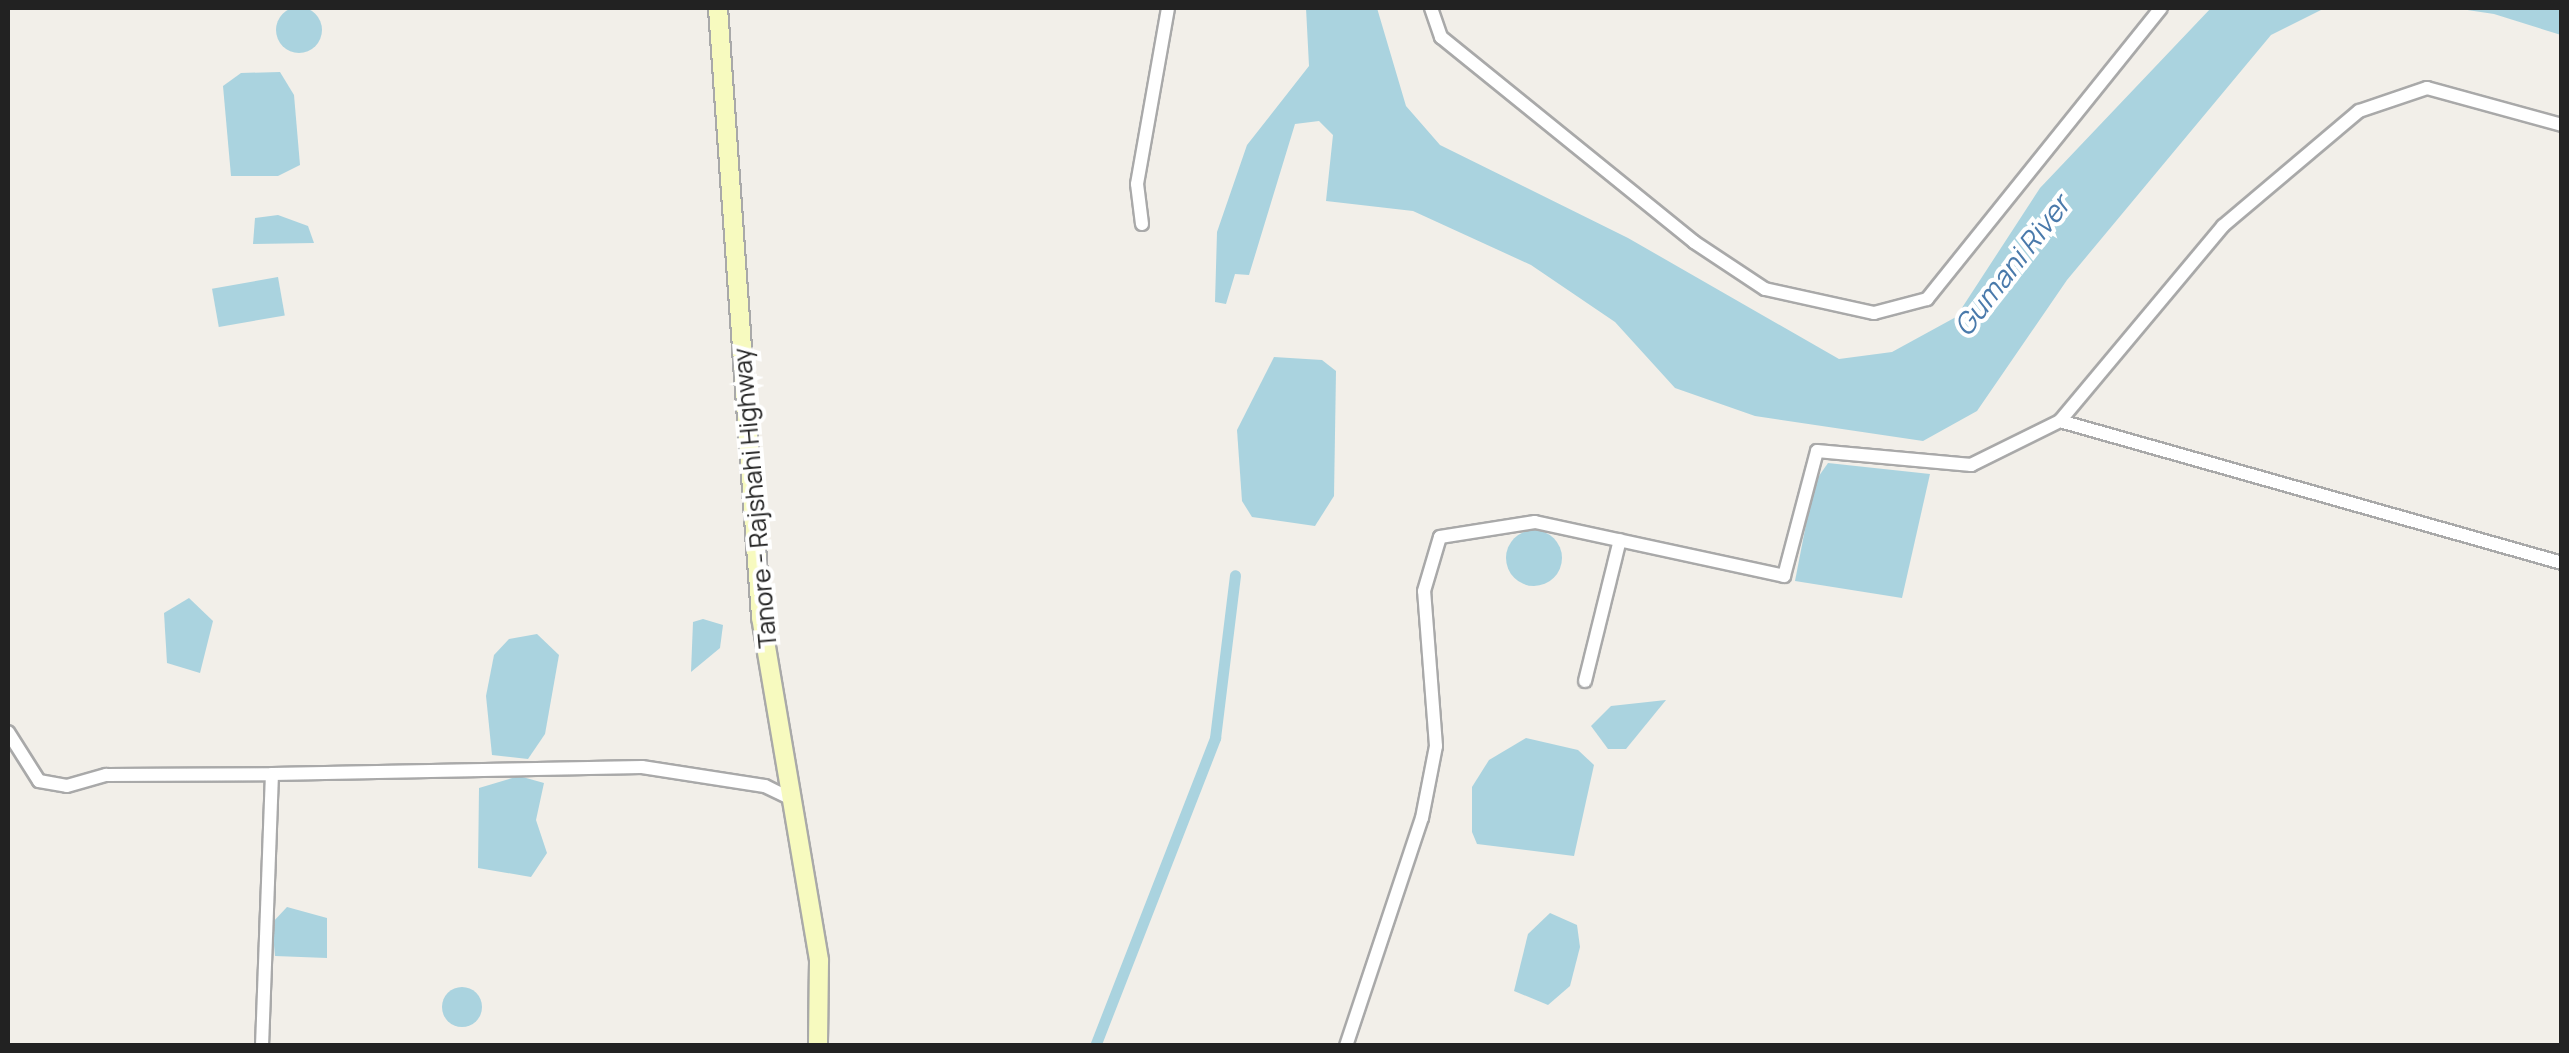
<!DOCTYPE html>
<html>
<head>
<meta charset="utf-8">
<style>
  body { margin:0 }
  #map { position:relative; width:2569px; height:1053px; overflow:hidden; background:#f2efe9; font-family:Manrope,sans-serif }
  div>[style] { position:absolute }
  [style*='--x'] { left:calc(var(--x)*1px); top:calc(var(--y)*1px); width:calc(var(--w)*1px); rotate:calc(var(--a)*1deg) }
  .water>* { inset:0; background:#aad3df; transform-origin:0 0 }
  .round { border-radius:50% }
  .canal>* { height:11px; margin:-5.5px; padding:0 5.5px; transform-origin:5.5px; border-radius:5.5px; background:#aad3df }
  .roads { filter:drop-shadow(2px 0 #a9a9a9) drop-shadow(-2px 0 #a9a9a9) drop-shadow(0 2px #a9a9a9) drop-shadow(0 -2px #a9a9a9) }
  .street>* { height:12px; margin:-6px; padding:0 6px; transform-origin:6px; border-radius:6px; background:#fff }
  .secondary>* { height:18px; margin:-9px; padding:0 9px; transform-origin:9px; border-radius:9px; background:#f7fabf }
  span { translate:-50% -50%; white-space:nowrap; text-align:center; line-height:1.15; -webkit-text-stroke:8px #fff; paint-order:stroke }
  .street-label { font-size:25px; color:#222 }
  .water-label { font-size:28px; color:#4a7aab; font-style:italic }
  .frame { position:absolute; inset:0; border:10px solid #222; pointer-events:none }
</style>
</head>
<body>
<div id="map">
  <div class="water">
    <div class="round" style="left:276px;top:7px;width:46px;height:46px"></div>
    <div style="clip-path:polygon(1306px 8px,1377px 8px,1406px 106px,1440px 145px,1628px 238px,1839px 359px,1892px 352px,1956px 317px,2040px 188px,2211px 8px,2325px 8px,2271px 35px,2067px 280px,1977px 411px,1923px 441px,1755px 416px,1675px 388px,1615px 322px,1531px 265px,1413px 211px,1326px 201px,1333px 135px,1319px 121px,1295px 124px,1249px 275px,1235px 274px,1226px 304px,1215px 302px,1217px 232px,1247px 145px,1309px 66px)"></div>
    <div style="clip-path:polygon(2454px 8px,2561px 8px,2561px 35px,2494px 14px)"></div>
    <div style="clip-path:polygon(280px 72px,294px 95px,300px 165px,278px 176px,231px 176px,223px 86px,241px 73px)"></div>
    <div style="clip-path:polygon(278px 215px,308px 226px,314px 243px,253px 244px,255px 218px)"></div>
    <div style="left:278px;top:277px;width:39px;height:67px;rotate:80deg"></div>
    <div style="clip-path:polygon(1274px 357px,1322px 360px,1336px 371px,1334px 496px,1315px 526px,1252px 517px,1242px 501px,1237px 430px)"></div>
    <div style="clip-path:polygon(1828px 463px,1930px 474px,1902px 598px,1795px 581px,1814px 483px)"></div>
    <div class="round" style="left:1506px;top:530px;width:56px;height:56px"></div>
    <div style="clip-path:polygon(189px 598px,213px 621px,200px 673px,167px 663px,164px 613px)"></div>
    <div style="clip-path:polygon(703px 619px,723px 625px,720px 648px,691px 672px,693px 622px)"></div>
    <div style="clip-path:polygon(537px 634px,559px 655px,545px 734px,528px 759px,492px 755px,486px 696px,494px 655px,509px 639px)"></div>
    <div style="clip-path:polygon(1666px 700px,1626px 749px,1608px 749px,1591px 726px,1611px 706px)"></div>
    <div style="clip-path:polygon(1526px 738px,1578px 750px,1594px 765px,1574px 856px,1477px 844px,1472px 832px,1472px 787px,1489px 760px)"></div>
    <div style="clip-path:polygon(519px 776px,544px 783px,536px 820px,547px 853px,531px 877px,478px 868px,479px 788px)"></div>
    <div style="clip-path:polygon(287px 907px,327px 918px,327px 958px,275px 956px,272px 923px)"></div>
    <div style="clip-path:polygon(1550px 913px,1577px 925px,1580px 947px,1570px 986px,1548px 1005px,1514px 991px,1528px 934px)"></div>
    <div class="round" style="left:442px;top:987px;width:40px;height:40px"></div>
  </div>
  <div class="canal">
    <div style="--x:1095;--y:1046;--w:331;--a:-68.7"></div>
    <div style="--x:1215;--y:738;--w:164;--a:-83"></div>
  </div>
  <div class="roads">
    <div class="street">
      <div style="--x:1431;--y:8;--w:31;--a:71"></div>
      <div style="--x:1441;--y:37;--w:326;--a:39"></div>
      <div style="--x:1694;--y:242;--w:85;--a:33.5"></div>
      <div style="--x:1765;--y:289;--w:112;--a:12.4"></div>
      <div style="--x:1874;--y:313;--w:55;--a:-14.8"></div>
      <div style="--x:1927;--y:299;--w:373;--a:-51.2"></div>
      <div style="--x:2562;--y:125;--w:140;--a:-164.7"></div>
      <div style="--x:2427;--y:88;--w:72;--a:161.3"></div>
      <div style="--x:2359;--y:111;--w:178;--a:139.8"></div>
      <div style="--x:2223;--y:226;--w:254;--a:129.9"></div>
      <div style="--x:2060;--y:421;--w:522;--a:15.79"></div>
      <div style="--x:1142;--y:224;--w:40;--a:-97.1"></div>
      <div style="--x:1137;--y:184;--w:179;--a:-80"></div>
      <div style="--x:1585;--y:681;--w:145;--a:-76.1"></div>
      <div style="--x:8;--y:732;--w:58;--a:57.7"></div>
      <div style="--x:39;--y:781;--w:28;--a:10"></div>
      <div style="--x:67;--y:786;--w:41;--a:-15.8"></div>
      <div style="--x:106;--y:775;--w:166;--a:-0.3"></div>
      <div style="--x:262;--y:1046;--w:272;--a:-87.9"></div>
      <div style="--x:272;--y:774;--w:370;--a:-1.1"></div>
      <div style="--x:642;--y:767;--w:124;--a:8.8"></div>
      <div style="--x:765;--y:786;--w:32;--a:26"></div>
      <div style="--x:1346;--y:1046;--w:240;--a:-71.6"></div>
      <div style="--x:1422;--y:818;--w:73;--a:-79"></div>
      <div style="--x:1436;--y:746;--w:155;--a:-94.4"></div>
      <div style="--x:1424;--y:591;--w:56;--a:-73.5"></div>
      <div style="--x:1440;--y:537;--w:96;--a:-9"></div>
      <div style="--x:1535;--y:522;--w:255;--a:12.2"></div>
      <div style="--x:1784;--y:576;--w:129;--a:-75.2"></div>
      <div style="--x:1817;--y:451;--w:155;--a:5.2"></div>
      <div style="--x:1971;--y:465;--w:99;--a:-26.3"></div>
    </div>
    <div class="secondary">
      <div style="--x:718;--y:8;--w:611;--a:85.96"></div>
      <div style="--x:761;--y:617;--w:349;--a:80.4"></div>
      <div style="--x:819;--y:961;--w:85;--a:90.7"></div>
    </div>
  </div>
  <div class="street-label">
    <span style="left:755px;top:498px;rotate:-95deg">Tanore - Rajshahi Highway</span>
  </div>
  <div class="water-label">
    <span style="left:2011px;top:265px;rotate:-52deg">Gumani River</span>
  </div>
  <div class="frame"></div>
</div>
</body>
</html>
